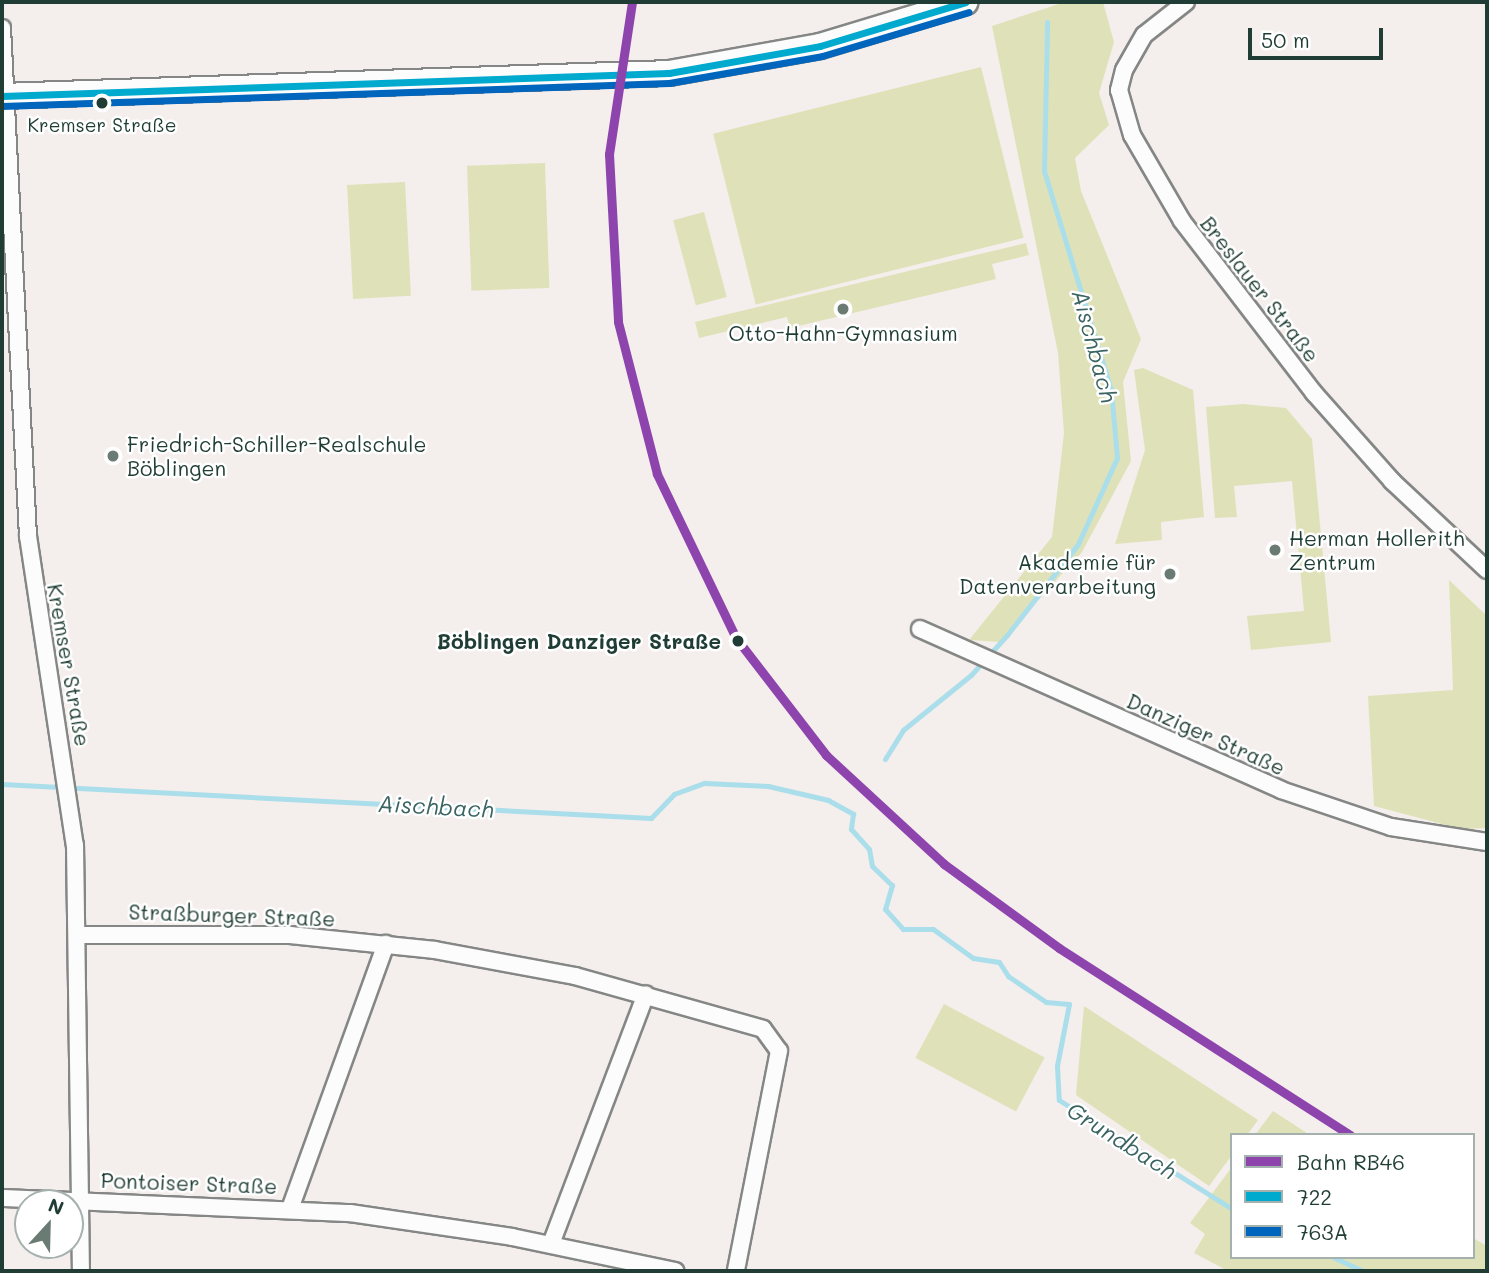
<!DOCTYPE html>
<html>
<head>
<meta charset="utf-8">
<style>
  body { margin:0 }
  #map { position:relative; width:1489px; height:1273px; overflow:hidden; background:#f4eeec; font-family:Mali,sans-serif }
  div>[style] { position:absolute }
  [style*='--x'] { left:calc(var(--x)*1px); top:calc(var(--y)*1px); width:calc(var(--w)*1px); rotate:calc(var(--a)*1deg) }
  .green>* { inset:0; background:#dfe2b8; transform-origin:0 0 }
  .stream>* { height:5px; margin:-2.5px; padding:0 2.5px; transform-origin:2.5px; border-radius:2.5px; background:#aadeeb }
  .roads { filter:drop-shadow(2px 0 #848785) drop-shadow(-2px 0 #848785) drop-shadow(0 2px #848785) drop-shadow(0 -2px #848785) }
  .minor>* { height:16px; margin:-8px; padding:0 8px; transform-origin:8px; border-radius:8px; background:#fdfcfc }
  .primary>* { height:24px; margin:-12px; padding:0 12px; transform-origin:12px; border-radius:12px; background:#fdfcfc }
  .bus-1>* { height:7px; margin:-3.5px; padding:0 3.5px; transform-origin:3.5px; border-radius:3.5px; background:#00a9ce }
  .bus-2>* { height:7px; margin:-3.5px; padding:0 3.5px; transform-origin:3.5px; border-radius:3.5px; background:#0065bd }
  .rail-1>* { height:9px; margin:-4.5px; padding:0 4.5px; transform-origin:4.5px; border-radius:4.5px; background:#8e44ad }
  .dots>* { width:19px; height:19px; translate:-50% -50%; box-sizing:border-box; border:4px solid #fff; border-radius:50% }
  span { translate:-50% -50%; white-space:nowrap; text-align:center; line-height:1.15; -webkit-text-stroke:5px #fff; paint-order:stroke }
  .bus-label { font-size:19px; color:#1f3d34 }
  .street-label { font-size:21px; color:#1f3d34 }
  .poi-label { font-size:21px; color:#1f3d34 }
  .left { translate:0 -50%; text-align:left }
  .right { translate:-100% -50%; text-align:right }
  .stop-label { font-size:21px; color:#1f3d34; font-weight:700 }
  .water-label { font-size:23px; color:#3a6462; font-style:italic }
  .frame { position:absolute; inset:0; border:4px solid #1f3d34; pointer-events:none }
  .legend { position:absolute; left:1230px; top:1133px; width:245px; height:126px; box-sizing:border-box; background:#fff; border:2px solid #a5b1ae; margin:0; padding:9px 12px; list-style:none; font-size:21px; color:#1f3d34 }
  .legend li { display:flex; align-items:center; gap:14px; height:35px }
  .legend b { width:35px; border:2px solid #a5b1ae }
  .north { position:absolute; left:14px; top:1189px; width:70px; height:70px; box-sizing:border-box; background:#fff; border:2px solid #a5b1ae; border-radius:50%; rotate:22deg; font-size:19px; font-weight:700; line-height:28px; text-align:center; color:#1f3d34 }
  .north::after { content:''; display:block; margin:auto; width:24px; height:32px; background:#6a7b74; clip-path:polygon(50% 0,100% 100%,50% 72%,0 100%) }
  .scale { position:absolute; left:1248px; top:28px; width:135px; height:32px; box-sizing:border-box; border:4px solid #1f3d34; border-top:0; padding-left:9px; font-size:21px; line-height:24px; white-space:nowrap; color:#1f3d34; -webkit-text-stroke:5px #fff; paint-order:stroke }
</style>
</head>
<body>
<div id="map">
  <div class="green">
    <div style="clip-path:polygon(1065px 2px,1103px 2px,1114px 42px,1099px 93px,1109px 125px,1075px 158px,1081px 191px,1141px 339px,1123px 382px,1131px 461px,1082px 552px,1000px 642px,969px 640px,1052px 537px,1064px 433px,1058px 353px,992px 26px)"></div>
    <div style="left:981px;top:67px;width:176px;height:276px;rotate:76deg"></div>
    <div style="left:545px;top:163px;width:125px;height:78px;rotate:88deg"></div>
    <div style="left:405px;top:182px;width:114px;height:58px;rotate:87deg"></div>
    <div style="left:704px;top:212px;width:88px;height:32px;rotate:75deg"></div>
    <div style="clip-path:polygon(1026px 243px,1029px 255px,992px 264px,996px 279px,790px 328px,787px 317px,699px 338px,695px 322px)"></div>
    <div style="clip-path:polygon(1143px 368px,1193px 390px,1204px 517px,1161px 522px,1162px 540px,1115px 544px,1145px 450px,1134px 370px)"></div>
    <div style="clip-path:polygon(1243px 404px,1286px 408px,1312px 439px,1331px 642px,1251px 650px,1247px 616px,1304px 611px,1292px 481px,1234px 486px,1237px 517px,1215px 518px,1206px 407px)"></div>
    <div style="clip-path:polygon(1449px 580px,1487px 616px,1487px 828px,1461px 829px,1374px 806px,1368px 696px,1453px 690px)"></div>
    <div style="left:944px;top:1004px;width:114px;height:61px;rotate:28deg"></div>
    <div style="clip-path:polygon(1084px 1006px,1258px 1120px,1247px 1135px,1232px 1135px,1232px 1155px,1209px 1186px,1076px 1095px)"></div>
    <div style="clip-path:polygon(1273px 1111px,1310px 1135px,1311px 1135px,1255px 1135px)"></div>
    <div style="clip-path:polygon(1232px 1167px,1232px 1257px,1473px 1257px,1473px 1238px,1487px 1246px,1487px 1271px,1228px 1271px,1194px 1253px,1205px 1234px,1190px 1223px)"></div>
  </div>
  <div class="stream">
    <div style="--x:885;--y:759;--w:34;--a:-58"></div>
    <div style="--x:903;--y:730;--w:87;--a:-39"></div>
    <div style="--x:971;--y:675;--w:54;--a:-48"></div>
    <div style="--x:1007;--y:635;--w:115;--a:-52"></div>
    <div style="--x:1078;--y:544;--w:94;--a:-65.6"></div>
    <div style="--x:1117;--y:458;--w:68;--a:-95"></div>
    <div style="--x:1111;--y:390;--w:229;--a:-107"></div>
    <div style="--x:1044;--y:171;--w:149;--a:-88.8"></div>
    <div style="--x:2;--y:784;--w:650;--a:3"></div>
    <div style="--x:651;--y:818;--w:33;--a:-46"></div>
    <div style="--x:674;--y:794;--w:33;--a:-20"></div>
    <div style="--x:705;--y:783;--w:63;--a:2.7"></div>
    <div style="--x:768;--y:786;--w:62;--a:13.1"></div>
    <div style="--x:828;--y:800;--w:29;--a:29"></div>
    <div style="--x:853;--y:814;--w:15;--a:98"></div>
    <div style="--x:851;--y:829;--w:27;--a:48"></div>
    <div style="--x:869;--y:849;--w:17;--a:80"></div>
    <div style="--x:872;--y:866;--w:28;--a:44"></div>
    <div style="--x:892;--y:885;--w:25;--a:106"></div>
    <div style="--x:885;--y:909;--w:27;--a:48"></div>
    <div style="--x:903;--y:929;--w:30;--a:0"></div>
    <div style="--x:933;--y:929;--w:49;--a:35.9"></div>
    <div style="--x:973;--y:958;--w:26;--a:9"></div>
    <div style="--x:999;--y:962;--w:17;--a:57"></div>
    <div style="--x:1008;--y:976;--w:46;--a:34.4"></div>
    <div style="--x:1046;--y:1002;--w:23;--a:5"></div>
    <div style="--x:1069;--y:1004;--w:63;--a:101"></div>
    <div style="--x:1057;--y:1066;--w:34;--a:87"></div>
    <div style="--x:1059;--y:1100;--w:204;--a:32.2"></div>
    <div style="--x:1333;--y:1257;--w:33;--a:25"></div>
  </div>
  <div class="roads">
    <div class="minor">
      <div style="--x:1186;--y:2;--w:53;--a:141.8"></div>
      <div style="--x:1144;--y:35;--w:40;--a:119.7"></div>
      <div style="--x:1124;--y:70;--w:21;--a:104"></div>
      <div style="--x:1119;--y:90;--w:47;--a:73.9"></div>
      <div style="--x:1132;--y:135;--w:99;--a:59.8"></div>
      <div style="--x:1182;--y:221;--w:217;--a:52.5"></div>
      <div style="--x:1314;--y:393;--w:118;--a:48.4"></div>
      <div style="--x:1392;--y:481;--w:130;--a:43.1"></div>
      <div style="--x:2;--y:28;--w:509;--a:87.07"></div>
      <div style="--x:28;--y:536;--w:313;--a:81.4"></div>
      <div style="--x:75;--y:845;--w:426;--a:89.2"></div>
      <div style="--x:920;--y:629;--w:395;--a:24"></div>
      <div style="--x:1281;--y:790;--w:116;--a:18.6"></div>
      <div style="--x:1391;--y:827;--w:97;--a:8.9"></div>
      <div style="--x:77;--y:935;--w:213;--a:0"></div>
      <div style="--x:290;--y:935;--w:146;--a:5.9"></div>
      <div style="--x:435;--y:950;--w:142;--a:10.5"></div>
      <div style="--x:575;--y:976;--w:195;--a:15.7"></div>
      <div style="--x:763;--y:1029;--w:27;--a:54"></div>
      <div style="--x:779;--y:1051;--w:224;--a:101.1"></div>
      <div style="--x:2;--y:1198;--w:348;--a:2.5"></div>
      <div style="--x:350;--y:1213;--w:164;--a:8.4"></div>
      <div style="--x:512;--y:1237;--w:167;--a:11.8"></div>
      <div style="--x:290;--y:1209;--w:282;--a:-70.1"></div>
      <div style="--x:551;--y:1244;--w:267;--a:-69.2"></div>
    </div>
    <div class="primary">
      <div style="--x:2;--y:96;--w:667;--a:-1.97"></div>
      <div style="--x:669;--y:73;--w:153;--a:-10.1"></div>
      <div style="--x:820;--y:46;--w:152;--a:-16.8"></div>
    </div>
  </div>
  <div class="bus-1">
    <div style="--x:2;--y:96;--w:667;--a:-1.97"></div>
    <div style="--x:669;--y:73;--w:153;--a:-10.1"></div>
    <div style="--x:820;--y:46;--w:152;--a:-16.8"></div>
  </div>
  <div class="bus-2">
    <div style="--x:2;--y:106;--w:667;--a:-1.97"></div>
    <div style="--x:669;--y:83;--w:155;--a:-10"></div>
    <div style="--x:822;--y:56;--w:153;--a:-16.7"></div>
  </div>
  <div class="rail-1">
    <div style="--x:632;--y:2;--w:154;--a:98.6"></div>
    <div style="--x:609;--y:154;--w:168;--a:86.9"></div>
    <div style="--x:618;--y:322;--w:157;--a:75.6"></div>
    <div style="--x:657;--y:474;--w:182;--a:64.3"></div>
    <div style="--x:736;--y:638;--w:148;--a:52.4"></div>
    <div style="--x:826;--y:755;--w:161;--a:42.7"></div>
    <div style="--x:944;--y:864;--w:142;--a:36.1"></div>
    <div style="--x:1059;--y:948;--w:346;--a:32.7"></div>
  </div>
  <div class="dots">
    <div style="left:102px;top:103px;background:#1f3d34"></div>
    <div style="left:843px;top:309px;background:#6a7b74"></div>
    <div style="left:113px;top:456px;background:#6a7b74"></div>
    <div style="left:1275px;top:550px;background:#6a7b74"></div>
    <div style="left:1170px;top:574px;background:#6a7b74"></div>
    <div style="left:738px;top:641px;background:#1f3d34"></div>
  </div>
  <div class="bus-label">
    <span style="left:102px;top:125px">Kremser Straße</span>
  </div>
  <div class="street-label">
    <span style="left:1260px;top:289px;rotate:52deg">Breslauer Straße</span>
    <span style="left:69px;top:665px;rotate:80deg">Kremser Straße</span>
    <span style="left:1206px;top:734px;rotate:24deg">Danziger Straße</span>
    <span style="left:232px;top:915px;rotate:2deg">Straßburger Straße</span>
    <span style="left:189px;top:1183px;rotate:2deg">Pontoiser Straße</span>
  </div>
  <div class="poi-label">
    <span style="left:843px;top:333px">Otto-Hahn-Gymnasium</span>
    <span class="left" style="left:127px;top:456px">Friedrich-Schiller-Realschule<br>Böblingen</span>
    <span class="left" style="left:1289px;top:550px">Herman Hollerith<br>Zentrum</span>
    <span class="right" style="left:1156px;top:574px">Akademie für<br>Datenverarbeitung</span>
  </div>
  <div class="stop-label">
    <span class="right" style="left:721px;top:641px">Böblingen Danziger Straße</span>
  </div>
  <div class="water-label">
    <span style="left:1095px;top:346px;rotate:75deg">Aischbach</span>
    <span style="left:436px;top:806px;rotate:3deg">Aischbach</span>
    <span style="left:1122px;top:1140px;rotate:32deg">Grundbach</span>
  </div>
  <div class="frame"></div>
  <ul class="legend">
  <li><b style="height:9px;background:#8e44ad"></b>Bahn RB46</li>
  <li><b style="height:9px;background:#00a9ce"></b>722</li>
  <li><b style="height:9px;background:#0065bd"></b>763A</li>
  </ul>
  <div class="north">N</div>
  <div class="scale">50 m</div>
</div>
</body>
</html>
